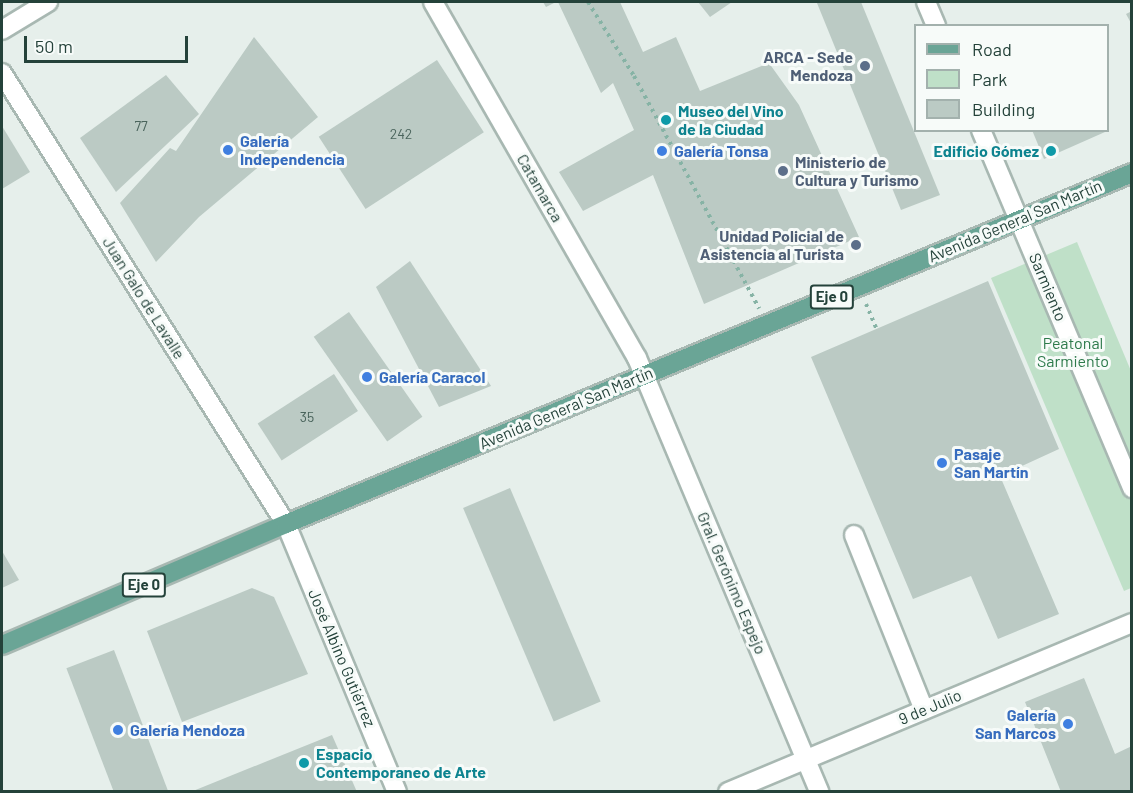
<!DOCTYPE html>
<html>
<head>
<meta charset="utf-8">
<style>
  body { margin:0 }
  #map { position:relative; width:1133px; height:793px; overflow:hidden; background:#e6efeb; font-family:Barlow,sans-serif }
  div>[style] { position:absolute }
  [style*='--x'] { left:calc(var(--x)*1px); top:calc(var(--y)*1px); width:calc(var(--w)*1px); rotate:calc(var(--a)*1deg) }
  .green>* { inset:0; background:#bfe0c8 }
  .building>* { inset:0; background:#bbcac4; transform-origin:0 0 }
  .path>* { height:4px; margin-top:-2px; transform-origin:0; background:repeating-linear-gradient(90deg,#86b3a5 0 3px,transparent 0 7.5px) }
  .roads { filter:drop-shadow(2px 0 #a8b8b2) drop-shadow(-2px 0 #a8b8b2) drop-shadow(0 2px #a8b8b2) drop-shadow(0 -2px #a8b8b2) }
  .minor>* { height:18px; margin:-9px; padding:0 9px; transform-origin:9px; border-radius:9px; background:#fff }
  .major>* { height:18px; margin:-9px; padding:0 9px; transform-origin:9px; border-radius:9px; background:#6aa596 }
  .dots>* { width:16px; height:16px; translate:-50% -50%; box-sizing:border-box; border:3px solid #f7fbf9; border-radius:50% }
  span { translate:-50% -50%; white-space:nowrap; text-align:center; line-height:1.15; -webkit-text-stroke:6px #f7fbf9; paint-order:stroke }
  .number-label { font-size:14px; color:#4a645c }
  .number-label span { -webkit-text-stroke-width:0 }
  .shield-label span { padding:2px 4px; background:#f7fbf9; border:2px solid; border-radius:4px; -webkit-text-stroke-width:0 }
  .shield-label { font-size:15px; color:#24423a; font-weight:700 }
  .service-label { font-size:16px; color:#4e5e75; font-weight:700 }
  .right { translate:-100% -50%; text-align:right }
  .left { translate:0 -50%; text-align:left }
  .culture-label { font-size:16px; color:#0d838f; font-weight:700 }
  .shop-label { font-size:16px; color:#366cbe; font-weight:700 }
  .street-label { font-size:16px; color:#24423a }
  .park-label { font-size:16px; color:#2d7a4b }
  .frame { position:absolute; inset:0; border:3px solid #24423a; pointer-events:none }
  .legend { position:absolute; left:914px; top:24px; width:195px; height:108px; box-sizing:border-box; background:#f7fbf9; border:2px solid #a3b1ad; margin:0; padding:8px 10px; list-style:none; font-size:18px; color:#24423a }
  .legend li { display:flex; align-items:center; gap:12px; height:30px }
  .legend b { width:30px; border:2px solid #a3b1ad }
  .scale { position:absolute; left:24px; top:36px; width:164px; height:27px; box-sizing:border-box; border:3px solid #24423a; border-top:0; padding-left:8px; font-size:18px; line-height:21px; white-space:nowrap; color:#24423a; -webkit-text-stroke:4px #f7fbf9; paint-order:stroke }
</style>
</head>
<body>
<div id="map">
  <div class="green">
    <div style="clip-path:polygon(1077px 242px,1131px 371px,1131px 588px,1124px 591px,991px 278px)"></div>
  </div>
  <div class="building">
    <div style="clip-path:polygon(543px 2px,556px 2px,546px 7px)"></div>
    <div style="clip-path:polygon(558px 2px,620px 2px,643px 52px,676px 37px,700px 91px,769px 63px,799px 105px,859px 237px,704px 304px,653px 175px,583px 211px,559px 172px,634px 130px,613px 83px,601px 93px)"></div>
    <div style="clip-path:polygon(698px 2px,732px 2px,710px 17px)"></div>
    <div style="clip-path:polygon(822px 2px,861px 2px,940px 195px,901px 210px,817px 3px)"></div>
    <div style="clip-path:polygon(1132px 11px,1132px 25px,1126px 14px)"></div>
    <div style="clip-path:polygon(254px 37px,318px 117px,199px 217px,156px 262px,120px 203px,170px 148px,176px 151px)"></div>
    <div style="left:437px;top:60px;width:86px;height:141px;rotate:57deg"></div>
    <div style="clip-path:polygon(166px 75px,199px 114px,116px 192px,80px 138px)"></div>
    <div style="clip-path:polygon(2px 126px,30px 172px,2px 189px)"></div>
    <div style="clip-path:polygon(1032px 130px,1104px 130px,1105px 132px,1044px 159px)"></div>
    <div style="clip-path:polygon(410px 261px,491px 386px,439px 407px,376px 287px)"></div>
    <div style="clip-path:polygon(988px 281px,1059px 449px,1000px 476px,1059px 614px,998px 639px,971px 576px,913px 599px,811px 357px)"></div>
    <div style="left:349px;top:312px;width:128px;height:43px;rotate:55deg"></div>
    <div style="left:334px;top:374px;width:44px;height:91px;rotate:57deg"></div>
    <div style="left:510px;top:488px;width:232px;height:51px;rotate:67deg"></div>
    <div style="clip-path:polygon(2px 551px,19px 580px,2px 588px)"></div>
    <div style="clip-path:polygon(252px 588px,274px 597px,308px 674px,182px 722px,147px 631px)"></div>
    <div style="left:114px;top:650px;width:152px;height:51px;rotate:69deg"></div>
    <div style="clip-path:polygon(1084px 678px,1115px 754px,1132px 746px,1132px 792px,1061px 792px,1025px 702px)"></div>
    <div style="clip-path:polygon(332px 735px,357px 792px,193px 792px,193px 791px)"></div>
  </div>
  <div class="path">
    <div style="--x:588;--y:2;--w:87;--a:58.1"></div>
    <div style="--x:634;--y:76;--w:264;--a:61.7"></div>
    <div style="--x:866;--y:304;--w:26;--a:67"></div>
  </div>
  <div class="roads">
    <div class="minor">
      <div style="--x:433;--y:2;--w:410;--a:60.2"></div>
      <div style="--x:637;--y:358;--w:471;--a:67.2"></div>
      <div style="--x:926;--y:2;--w:26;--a:67"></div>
      <div style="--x:2;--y:30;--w:54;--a:-31.3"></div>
      <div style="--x:2;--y:73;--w:533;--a:57.8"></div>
      <div style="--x:286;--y:524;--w:290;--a:67.5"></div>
      <div style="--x:981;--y:130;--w:389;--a:67.1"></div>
      <div style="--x:854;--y:535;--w:188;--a:68.2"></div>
      <div style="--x:728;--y:792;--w:438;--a:-22.7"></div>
    </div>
    <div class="major">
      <div style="--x:2;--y:645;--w:309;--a:-23.1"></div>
      <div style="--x:286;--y:524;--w:916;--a:-22.53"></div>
    </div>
  </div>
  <div class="dots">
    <div style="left:865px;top:66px;background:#5c6f8a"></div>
    <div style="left:666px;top:120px;background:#0f9aa8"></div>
    <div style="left:228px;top:150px;background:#3f7fe0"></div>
    <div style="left:662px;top:151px;background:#3f7fe0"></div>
    <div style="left:1051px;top:151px;background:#0f9aa8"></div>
    <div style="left:783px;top:171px;background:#5c6f8a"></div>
    <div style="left:856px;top:245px;background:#5c6f8a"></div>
    <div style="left:367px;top:377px;background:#3f7fe0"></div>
    <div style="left:942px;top:463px;background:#3f7fe0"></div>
    <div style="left:1068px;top:724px;background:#3f7fe0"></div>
    <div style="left:118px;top:730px;background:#3f7fe0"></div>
    <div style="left:304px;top:763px;background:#0f9aa8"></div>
  </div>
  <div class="number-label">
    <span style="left:141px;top:126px">77</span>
    <span style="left:401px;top:134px">242</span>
    <span style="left:307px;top:417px">35</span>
  </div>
  <div class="shield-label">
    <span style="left:832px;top:297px">Eje 0</span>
    <span style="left:144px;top:585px">Eje 0</span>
  </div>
  <div class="service-label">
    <span class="right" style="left:853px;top:66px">ARCA - Sede<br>Mendoza</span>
    <span class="left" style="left:795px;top:171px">Ministerio de<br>Cultura y Turismo</span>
    <span class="right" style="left:844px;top:245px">Unidad Policial de<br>Asistencia al Turista</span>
  </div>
  <div class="culture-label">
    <span class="left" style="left:678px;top:120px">Museo del Vino<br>de la Ciudad</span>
    <span class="right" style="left:1039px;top:151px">Edificio Gómez</span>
    <span class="left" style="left:316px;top:763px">Espacio<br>Contemporaneo de Arte</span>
  </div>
  <div class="shop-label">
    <span class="left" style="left:240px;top:150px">Galería<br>Independencia</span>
    <span class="left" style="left:674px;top:151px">Galería Tonsa</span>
    <span class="left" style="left:379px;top:377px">Galería Caracol</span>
    <span class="left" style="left:954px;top:463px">Pasaje<br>San Martín</span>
    <span class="right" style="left:1056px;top:724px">Galería<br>San Marcos</span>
    <span class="left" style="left:130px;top:730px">Galería Mendoza</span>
  </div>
  <div class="street-label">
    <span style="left:540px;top:188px;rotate:60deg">Catamarca</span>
    <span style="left:1015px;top:221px;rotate:-23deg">Avenida General San Martín</span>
    <span style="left:1048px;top:287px;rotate:67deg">Sarmiento</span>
    <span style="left:144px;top:298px;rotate:58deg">Juan Galo de Lavalle</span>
    <span style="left:566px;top:408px;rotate:-23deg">Avenida General San Martín</span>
    <span style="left:732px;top:583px;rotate:67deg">Gral. Gerónimo Espejo</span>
    <span style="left:342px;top:658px;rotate:67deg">José Albino Gutiérrez</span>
    <span style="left:930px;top:707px;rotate:-23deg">9 de Julio</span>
  </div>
  <div class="park-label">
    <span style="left:1073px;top:352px">Peatonal<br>Sarmiento</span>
  </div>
  <div class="frame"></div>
  <ul class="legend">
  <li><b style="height:8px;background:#6aa596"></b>Road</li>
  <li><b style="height:16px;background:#bfe0c8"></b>Park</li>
  <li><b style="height:16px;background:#bbcac4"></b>Building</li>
  </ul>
  <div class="scale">50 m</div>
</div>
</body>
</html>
